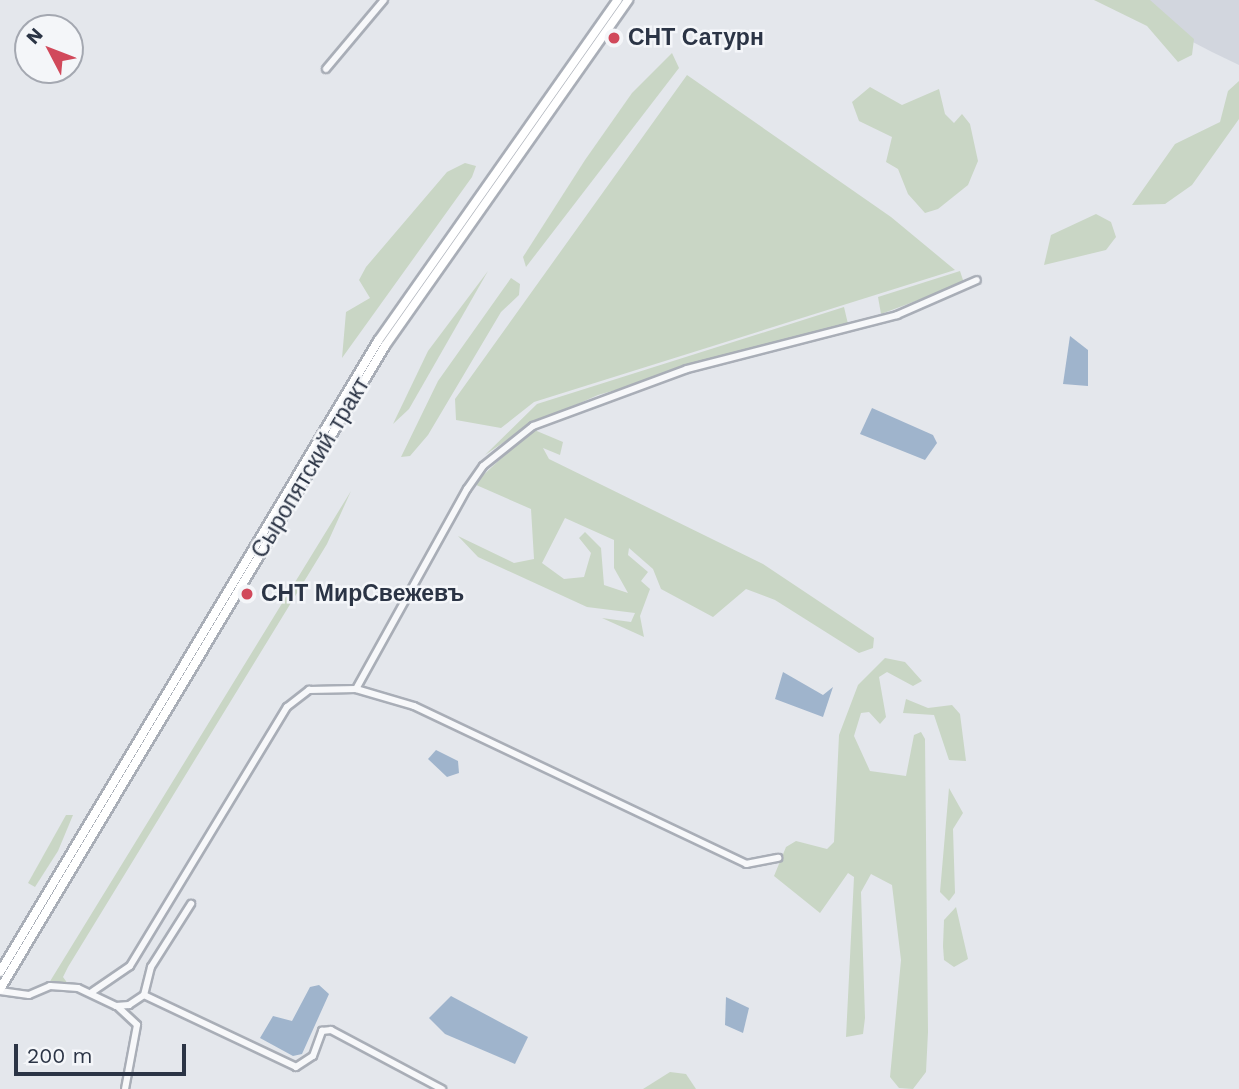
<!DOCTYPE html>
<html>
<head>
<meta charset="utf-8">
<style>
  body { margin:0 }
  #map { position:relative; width:1239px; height:1089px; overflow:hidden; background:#e4e7ec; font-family:"Work Sans",sans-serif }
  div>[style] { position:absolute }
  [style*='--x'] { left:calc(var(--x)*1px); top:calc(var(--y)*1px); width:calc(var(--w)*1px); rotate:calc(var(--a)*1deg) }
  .built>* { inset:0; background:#d2d6de }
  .green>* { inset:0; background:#c9d6c5 }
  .water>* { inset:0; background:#9fb4cc }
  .roads { filter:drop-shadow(2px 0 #a9aeb7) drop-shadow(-2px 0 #a9aeb7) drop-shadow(0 2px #a9aeb7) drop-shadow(0 -2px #a9aeb7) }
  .minor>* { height:6px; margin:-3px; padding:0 3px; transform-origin:3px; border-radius:3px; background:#f7f8fa }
  .major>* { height:8px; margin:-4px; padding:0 4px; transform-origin:4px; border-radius:4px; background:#fff }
  .dots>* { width:19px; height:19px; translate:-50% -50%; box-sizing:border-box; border:4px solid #f4f6f9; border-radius:50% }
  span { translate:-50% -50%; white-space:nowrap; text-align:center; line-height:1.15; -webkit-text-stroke:5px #f4f6f9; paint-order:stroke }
  .poi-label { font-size:23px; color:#2b3445; font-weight:700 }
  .left { translate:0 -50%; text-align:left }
  .street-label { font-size:23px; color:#2b3445 }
  .north { position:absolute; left:14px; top:14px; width:70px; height:70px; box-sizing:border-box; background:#f4f6f9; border:2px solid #a4a8b1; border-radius:50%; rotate:312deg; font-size:19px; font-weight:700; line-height:28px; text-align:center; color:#2b3445 }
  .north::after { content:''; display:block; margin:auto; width:24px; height:32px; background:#d1495b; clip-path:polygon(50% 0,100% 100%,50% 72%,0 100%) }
  .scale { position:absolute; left:14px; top:1044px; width:172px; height:32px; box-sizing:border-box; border:4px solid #2b3445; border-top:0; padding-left:9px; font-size:21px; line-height:24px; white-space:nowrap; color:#2b3445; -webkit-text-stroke:5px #f4f6f9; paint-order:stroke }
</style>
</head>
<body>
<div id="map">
  <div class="built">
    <div style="clip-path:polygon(1112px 0,1239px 0,1239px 65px,1212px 52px)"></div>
  </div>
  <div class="green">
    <div style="clip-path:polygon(1094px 0,1150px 0,1194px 39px,1192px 55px,1178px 62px,1147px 26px)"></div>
    <div style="clip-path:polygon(672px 53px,679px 68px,526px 267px,523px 257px,585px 160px,632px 93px)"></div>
    <div style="clip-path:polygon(687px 75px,891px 217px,955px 270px,534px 402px,501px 428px,456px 420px,455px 399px)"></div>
    <div style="clip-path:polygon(1239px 81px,1239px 119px,1192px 185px,1165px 204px,1132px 205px,1175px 144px,1220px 122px,1228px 91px)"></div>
    <div style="clip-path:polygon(870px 87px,902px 105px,939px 89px,945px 114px,954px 123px,962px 114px,970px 124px,978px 161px,968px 185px,938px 209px,925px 213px,908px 194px,898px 169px,886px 162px,892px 137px,859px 121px,852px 102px)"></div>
    <div style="clip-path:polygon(465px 163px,476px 166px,472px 177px,342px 358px,346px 312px,370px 298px,359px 280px,366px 267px,447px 172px)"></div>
    <div style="clip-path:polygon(1096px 214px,1111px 222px,1116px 237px,1106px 250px,1044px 265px,1051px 235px)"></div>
    <div style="clip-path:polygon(488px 271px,409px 409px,393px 424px,428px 351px)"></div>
    <div style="clip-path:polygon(960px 271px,964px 283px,881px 314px,878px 297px)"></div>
    <div style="clip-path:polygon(511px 278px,520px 284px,519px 295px,501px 312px,428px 435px,410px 456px,401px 457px,438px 381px)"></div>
    <div style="clip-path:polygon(844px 307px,848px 324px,598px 395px,526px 427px,485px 455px,537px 404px)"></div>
    <div style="clip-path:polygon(evenodd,532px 429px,563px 442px,560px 455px,543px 448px,549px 459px,763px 564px,874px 638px,873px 648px,859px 653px,775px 600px,746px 589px,713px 617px,661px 589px,653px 569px,629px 548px,628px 555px,648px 572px,641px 581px,650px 589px,640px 616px,644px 637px,602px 618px,631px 622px,635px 613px,587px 607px,478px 557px,458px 536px,514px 563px,534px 559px,531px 509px,474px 484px,532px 429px,565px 518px,614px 540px,614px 568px,628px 593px,604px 585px,601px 548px,585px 532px,579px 538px,591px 553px,584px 577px,564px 579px,542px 563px,565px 518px)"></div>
    <div style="clip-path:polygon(351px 491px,327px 544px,68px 967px,63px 977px,68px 984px,49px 983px)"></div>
    <div style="clip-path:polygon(885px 658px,905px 662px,922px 681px,913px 686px,887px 672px,879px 677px,886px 717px,880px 724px,869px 712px,861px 713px,854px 736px,870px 771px,906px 776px,914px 735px,921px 732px,925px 739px,928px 1032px,926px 1072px,913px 1089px,899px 1088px,890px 1077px,901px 960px,892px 885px,871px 874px,861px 892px,865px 1018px,863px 1034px,846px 1037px,854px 877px,848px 873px,820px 913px,774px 876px,786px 847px,796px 841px,827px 849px,834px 842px,839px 735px,858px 685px)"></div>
    <div style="clip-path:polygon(906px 699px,928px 708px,952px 705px,960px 714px,966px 761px,949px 760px,934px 715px,903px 713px)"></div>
    <div style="clip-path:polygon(949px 788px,963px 813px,953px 829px,955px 893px,949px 901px,940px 892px)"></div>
    <div style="clip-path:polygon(66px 815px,73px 815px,58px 851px,35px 887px,28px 883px)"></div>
    <div style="clip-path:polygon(956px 907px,968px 959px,954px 967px,944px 960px,943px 946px,944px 920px)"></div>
    <div style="clip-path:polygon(670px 1072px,686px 1074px,696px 1089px,643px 1089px)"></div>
  </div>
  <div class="water">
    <div style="clip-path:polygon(1070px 336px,1088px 350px,1088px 386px,1063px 384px)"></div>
    <div style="clip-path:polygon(872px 408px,933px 435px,937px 443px,925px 460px,860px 434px)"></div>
    <div style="clip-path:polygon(783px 672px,823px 695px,833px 687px,823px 717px,775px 699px)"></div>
    <div style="clip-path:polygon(436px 750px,458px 761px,459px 773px,447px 777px,428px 759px)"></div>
    <div style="clip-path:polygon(319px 985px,329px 994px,302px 1054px,293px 1056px,260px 1038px,273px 1016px,292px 1021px,310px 987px)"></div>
    <div style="clip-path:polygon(451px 996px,528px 1037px,515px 1064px,445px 1034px,429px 1018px)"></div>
    <div style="clip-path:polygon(726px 997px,749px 1008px,743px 1033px,725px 1025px)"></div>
  </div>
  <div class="roads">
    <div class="minor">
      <div style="--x:326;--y:69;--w:90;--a:-50"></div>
      <div style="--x:356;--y:689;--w:229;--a:-61"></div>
      <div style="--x:467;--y:489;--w:28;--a:-55"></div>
      <div style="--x:483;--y:466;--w:64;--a:-38.7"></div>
      <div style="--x:533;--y:426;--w:164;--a:-20.3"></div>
      <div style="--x:687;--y:369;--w:217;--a:-14.4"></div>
      <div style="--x:897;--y:315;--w:87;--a:-23.6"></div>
      <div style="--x:0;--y:991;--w:29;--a:8"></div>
      <div style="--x:29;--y:995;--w:23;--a:-23"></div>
      <div style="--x:50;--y:986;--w:28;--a:4"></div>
      <div style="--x:78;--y:988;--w:42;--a:25.3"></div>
      <div style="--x:116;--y:1006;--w:13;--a:-4"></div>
      <div style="--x:129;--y:1005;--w:18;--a:-34"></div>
      <div style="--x:144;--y:995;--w:29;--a:-76"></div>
      <div style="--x:151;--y:967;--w:75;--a:-57.6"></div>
      <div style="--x:92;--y:992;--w:46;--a:-34.4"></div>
      <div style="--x:130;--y:966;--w:303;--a:-58.8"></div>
      <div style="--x:287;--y:707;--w:28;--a:-38"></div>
      <div style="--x:309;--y:690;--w:47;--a:-1.2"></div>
      <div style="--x:356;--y:689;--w:60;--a:16.3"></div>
      <div style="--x:414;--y:706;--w:368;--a:25.4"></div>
      <div style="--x:746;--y:864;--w:33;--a:-11"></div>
      <div style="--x:144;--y:995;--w:168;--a:25.3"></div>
      <div style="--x:296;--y:1067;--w:20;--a:-33"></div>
      <div style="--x:313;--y:1056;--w:27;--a:-70"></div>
      <div style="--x:322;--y:1031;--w:9;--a:-6"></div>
      <div style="--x:331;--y:1030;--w:126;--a:28"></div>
      <div style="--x:118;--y:1007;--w:26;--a:43"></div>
      <div style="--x:137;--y:1025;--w:65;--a:100.6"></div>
    </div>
    <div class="major">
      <div style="--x:0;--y:972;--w:736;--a:-59.08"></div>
      <div style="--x:378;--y:341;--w:417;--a:-54.9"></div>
      <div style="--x:0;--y:989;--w:749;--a:-59.09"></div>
      <div style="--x:385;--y:346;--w:423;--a:-54.9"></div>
    </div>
  </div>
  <div class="dots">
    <div style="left:614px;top:38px;background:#d1495b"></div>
    <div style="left:247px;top:594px;background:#d1495b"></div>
  </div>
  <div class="poi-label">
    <span class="left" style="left:628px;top:38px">СНТ Сатурн</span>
    <span class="left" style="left:261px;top:594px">СНТ МирСвежевъ</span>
  </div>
  <div class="street-label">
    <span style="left:311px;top:468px;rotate:-59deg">Сыропятский тракт</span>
  </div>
  <div class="north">N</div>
  <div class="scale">200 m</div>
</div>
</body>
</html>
